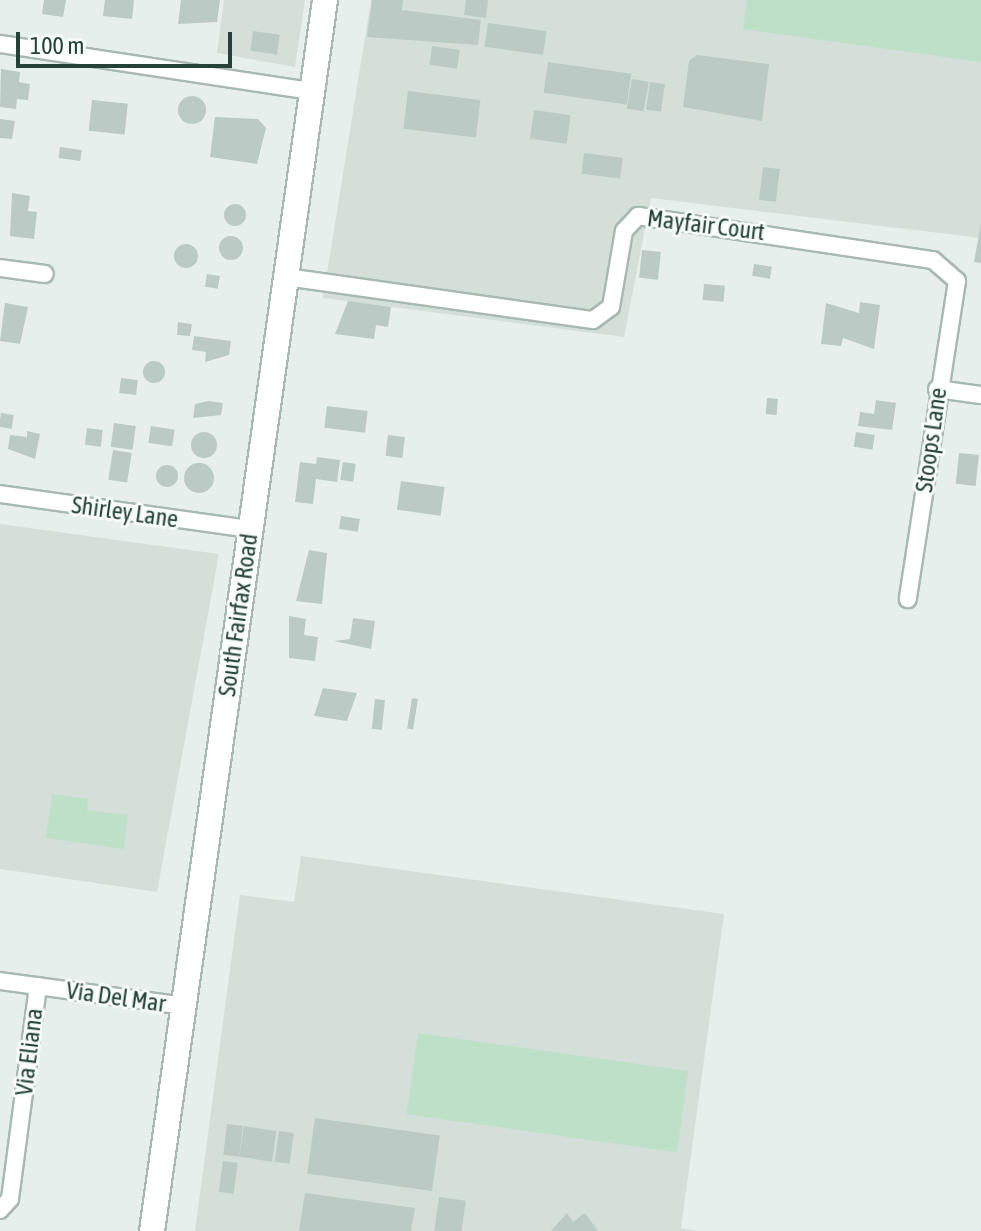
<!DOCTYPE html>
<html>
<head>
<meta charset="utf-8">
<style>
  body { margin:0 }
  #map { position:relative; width:981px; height:1231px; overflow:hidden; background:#e6efeb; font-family:"Asap Condensed",sans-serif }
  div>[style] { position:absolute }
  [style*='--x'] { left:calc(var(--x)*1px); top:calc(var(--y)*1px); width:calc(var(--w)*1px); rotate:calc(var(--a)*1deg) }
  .built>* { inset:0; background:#d4dfda }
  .green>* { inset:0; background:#bfe0c8; transform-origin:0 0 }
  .building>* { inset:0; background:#bbcac4; transform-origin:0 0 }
  .round { border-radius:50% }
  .roads { filter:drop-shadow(2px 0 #a8b8b2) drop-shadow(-2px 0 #a8b8b2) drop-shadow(0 2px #a8b8b2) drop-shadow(0 -2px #a8b8b2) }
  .street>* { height:16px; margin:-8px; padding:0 8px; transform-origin:8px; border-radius:8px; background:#fff }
  .secondary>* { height:24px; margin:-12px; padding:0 12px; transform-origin:12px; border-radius:12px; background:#fff }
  span { translate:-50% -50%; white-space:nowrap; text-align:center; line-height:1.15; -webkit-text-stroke:6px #f7fbf9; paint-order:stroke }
  .street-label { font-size:24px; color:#24423a }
  .scale { position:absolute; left:16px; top:32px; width:216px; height:36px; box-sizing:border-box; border:4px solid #24423a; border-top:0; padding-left:10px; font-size:24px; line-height:28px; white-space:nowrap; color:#24423a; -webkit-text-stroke:6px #f7fbf9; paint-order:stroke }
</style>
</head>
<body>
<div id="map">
  <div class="built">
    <div style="clip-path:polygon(224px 0,305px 0,295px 67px,217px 53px)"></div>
    <div style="clip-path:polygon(371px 0,981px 0,981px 238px,651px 198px,624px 337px,323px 298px)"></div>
    <div style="clip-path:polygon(0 524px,219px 554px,157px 892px,0 869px)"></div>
    <div style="clip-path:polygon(301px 856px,724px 914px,681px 1228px,697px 1231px,195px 1231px,240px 895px,294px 902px)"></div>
  </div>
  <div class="green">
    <div style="clip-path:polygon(747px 0,981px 0,981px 62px,743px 29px)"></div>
    <div style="clip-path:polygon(52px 794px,88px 799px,87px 810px,128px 815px,124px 849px,46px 838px)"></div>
    <div style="left:418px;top:1033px;width:273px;height:82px;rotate:8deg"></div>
  </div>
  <div class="building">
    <div style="clip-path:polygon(44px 0,66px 0,63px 17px,42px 14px)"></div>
    <div style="clip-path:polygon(105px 0,134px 0,132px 19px,103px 16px)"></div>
    <div style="clip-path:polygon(181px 0,220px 0,217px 22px,178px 24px)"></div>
    <div style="clip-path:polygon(372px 0,403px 0,402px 10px,481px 20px,478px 45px,367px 37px)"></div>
    <div style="clip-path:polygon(466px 0,488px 0,486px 18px,464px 15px)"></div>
    <div style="left:488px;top:23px;width:59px;height:24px;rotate:8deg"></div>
    <div style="left:253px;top:31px;width:27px;height:20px;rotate:8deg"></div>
    <div style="left:432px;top:46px;width:28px;height:19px;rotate:8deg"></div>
    <div style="clip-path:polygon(697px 55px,769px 64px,762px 121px,683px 107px,689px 61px)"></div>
    <div style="left:548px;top:62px;width:84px;height:31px;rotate:8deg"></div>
    <div style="clip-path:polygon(1px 69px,20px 72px,19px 82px,30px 84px,28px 100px,17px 99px,16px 109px,0 107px)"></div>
    <div style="left:632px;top:79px;width:17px;height:30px;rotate:10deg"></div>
    <div style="left:650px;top:82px;width:15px;height:28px;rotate:8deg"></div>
    <div style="left:408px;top:91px;width:73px;height:38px;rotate:7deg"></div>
    <div class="round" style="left:178px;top:96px;width:28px;height:28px"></div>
    <div style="left:92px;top:100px;width:36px;height:31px;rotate:6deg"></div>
    <div style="left:534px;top:110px;width:37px;height:29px;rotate:8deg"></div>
    <div style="clip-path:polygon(215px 117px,258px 119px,266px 128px,257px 164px,210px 157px)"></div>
    <div style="clip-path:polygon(0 119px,15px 121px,12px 139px,0 138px)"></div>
    <div style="left:60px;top:147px;width:22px;height:11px;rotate:8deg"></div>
    <div style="left:584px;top:153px;width:39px;height:21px;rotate:7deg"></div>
    <div style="left:763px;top:167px;width:17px;height:33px;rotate:7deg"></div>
    <div style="clip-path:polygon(12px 193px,30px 196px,28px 211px,37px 212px,34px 239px,10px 236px)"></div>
    <div class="round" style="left:224px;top:204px;width:22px;height:22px"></div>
    <div style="clip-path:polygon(981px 224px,981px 263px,974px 262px)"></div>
    <div class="round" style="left:219px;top:236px;width:24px;height:24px"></div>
    <div class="round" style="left:174px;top:244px;width:24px;height:24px"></div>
    <div style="left:642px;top:250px;width:19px;height:28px;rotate:6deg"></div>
    <div style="left:754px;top:264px;width:18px;height:12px;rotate:9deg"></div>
    <div style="left:207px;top:274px;width:13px;height:13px;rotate:9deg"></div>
    <div style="left:704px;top:284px;width:21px;height:16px;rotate:5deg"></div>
    <div style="clip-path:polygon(348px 301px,391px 307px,388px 327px,376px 325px,374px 339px,335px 334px)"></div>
    <div style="clip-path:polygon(860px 302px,880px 305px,874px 349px,843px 338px,841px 346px,821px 344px,826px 303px,859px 313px)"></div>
    <div style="clip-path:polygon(5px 303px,28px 307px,20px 344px,0 341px)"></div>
    <div style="clip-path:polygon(178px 322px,192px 324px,190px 336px,177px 335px)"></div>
    <div style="clip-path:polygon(194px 336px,231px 341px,229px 355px,205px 362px,206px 352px,192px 350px)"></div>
    <div class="round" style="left:143px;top:361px;width:22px;height:22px"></div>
    <div style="left:121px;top:378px;width:17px;height:15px;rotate:7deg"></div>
    <div style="left:767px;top:398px;width:11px;height:16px;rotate:5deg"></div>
    <div style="clip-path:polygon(876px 400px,896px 403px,892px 430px,858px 426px,860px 412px,874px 414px)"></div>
    <div style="clip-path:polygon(208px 401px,223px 403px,221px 415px,193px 418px,195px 404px)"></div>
    <div style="left:327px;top:406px;width:41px;height:22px;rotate:7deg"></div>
    <div style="left:1px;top:413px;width:13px;height:14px;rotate:9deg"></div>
    <div style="left:114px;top:423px;width:22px;height:24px;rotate:8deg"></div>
    <div style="left:151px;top:426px;width:24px;height:17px;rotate:9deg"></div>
    <div style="left:87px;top:428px;width:16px;height:17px;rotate:7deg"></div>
    <div style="clip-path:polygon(27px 431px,40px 434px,35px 459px,8px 449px,10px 435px,27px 437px)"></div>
    <div style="left:856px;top:432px;width:19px;height:15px;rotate:9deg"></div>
    <div class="round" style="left:191px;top:432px;width:26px;height:26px"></div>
    <div style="left:388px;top:435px;width:17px;height:21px;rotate:7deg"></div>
    <div style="left:113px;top:450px;width:19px;height:30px;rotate:9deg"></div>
    <div style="left:959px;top:453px;width:20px;height:31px;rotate:6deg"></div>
    <div style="clip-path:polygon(317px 457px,340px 460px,337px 482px,316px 479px,313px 504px,295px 502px,300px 462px,316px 464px)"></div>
    <div style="left:343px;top:462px;width:13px;height:18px;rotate:9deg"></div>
    <div class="round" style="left:184px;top:463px;width:30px;height:30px"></div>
    <div class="round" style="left:156px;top:465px;width:22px;height:22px"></div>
    <div style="left:401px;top:481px;width:44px;height:29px;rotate:8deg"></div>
    <div style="left:341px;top:516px;width:19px;height:13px;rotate:9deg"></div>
    <div style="clip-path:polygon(309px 550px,327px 553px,322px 604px,296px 601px)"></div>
    <div style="clip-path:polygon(289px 616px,306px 619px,304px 635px,318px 637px,315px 661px,289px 658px)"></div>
    <div style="clip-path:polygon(353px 618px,375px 621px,371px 649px,334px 641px,350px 639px)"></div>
    <div style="clip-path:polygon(323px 688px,357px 693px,347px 721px,314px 716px)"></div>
    <div style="left:412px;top:698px;width:6px;height:31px;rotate:9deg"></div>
    <div style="left:375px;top:699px;width:10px;height:30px;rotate:6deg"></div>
    <div style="left:315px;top:1118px;width:126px;height:56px;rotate:8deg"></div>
    <div style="left:227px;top:1124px;width:16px;height:31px;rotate:7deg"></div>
    <div style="left:244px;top:1126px;width:33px;height:31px;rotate:9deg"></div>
    <div style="left:279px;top:1131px;width:15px;height:31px;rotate:8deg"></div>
    <div style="left:223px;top:1161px;width:15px;height:31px;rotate:8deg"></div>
    <div style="clip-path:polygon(305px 1193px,415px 1208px,411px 1231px,299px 1231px)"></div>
    <div style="left:439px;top:1197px;width:27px;height:34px;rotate:8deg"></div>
    <div style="clip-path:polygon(567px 1213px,573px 1222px,585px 1213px,598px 1231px,551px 1231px)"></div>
  </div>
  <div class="roads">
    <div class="street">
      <div style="--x:0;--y:44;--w:314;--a:8.6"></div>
      <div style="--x:0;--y:268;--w:45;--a:7.6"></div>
      <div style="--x:286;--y:277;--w:310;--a:8"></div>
      <div style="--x:593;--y:320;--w:22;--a:-36"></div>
      <div style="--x:611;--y:307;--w:77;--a:-80.3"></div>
      <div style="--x:624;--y:231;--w:21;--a:-47"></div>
      <div style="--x:638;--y:216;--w:298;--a:8.5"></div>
      <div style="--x:933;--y:260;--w:32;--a:41"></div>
      <div style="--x:957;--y:281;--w:322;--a:98.8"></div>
      <div style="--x:937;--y:389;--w:44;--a:7.8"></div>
      <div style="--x:0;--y:494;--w:252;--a:8"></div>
      <div style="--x:0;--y:981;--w:186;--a:7.7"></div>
      <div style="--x:0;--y:1210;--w:15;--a:-48"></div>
      <div style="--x:10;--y:1199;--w:215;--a:-82.5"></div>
    </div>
    <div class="secondary">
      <div style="--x:152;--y:1231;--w:1243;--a:-82"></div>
    </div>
  </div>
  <div class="street-label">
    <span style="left:706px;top:225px;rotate:7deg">Mayfair Court</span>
    <span style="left:931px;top:440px;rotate:-82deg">Stoops Lane</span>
    <span style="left:125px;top:512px;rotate:8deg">Shirley Lane</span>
    <span style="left:238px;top:615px;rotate:-82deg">South Fairfax Road</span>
    <span style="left:116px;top:997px;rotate:8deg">Via Del Mar</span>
    <span style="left:29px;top:1052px;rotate:-83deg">Via Eliana</span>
  </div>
  <div class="scale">100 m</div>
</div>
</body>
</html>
